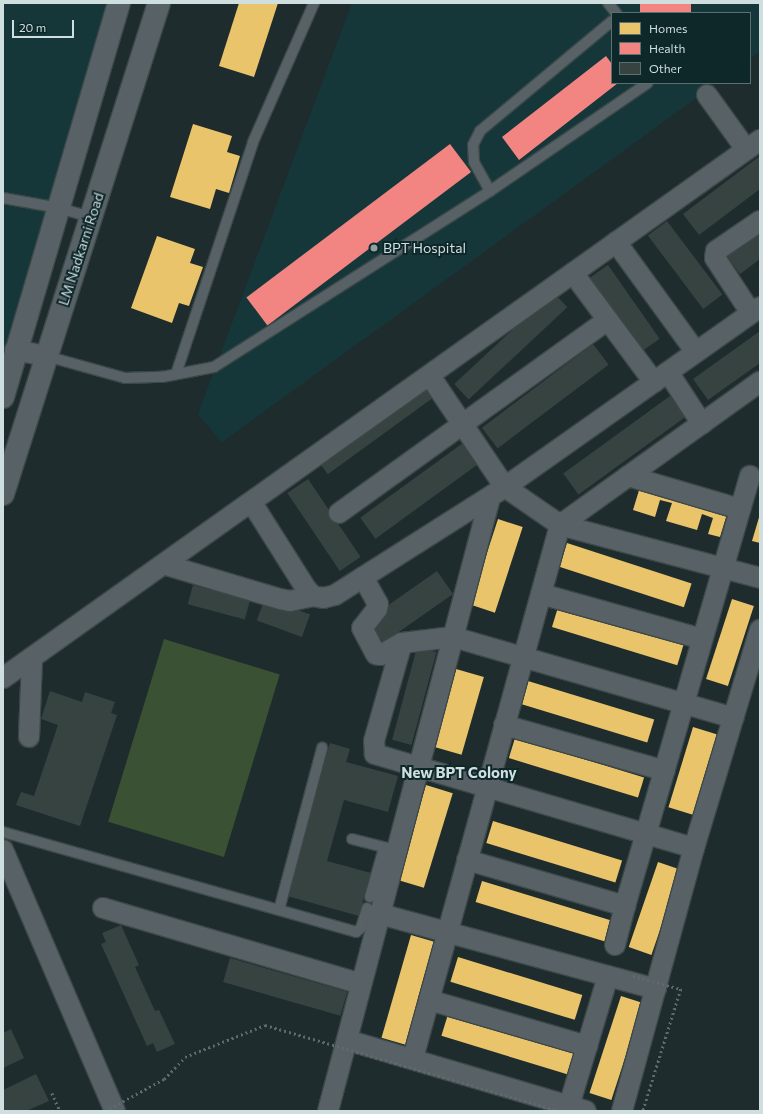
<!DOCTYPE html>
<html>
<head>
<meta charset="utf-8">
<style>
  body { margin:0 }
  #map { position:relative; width:763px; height:1114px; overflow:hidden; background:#1e2c2d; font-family:Commissioner,sans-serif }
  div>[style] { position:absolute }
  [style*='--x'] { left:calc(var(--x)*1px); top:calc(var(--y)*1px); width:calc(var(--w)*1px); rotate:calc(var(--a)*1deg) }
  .built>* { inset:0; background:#16373a }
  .green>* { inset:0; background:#3a5233; transform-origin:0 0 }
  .homes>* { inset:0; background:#e9c46a; transform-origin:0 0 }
  .health>* { inset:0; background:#f28482; transform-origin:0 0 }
  .building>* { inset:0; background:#374341; transform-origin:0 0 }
  .path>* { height:2.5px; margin-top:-1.25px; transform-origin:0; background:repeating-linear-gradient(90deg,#60696d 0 2px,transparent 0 5px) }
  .roads { filter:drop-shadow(1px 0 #3c4848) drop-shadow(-1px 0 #3c4848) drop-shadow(0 1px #3c4848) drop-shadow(0 -1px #3c4848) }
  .service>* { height:10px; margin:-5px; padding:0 5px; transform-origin:5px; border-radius:5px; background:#586266 }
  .minor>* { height:20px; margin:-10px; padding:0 10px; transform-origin:10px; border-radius:10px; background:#586266 }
  .tertiary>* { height:22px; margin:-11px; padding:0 11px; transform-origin:11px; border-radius:11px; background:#586266 }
  .path-bridge>* { height:2.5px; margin-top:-1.25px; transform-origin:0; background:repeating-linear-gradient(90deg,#60696d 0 2px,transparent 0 5px) }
  .dots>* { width:11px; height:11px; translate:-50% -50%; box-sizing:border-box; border:2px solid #0e2729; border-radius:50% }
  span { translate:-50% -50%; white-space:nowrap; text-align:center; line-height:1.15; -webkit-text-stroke:4px #0e2729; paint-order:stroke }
  .poi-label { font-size:14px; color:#cfdedf }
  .left { translate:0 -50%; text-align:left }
  .street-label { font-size:14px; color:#cfdedf }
  .neighbourhood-label { font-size:15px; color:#cfdedf; font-weight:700 }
  .frame { position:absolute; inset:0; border:4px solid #cfdedf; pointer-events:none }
  .legend { position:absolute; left:611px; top:12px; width:140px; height:72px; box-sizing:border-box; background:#0e2729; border:1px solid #5b7072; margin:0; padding:5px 7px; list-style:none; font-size:12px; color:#cfdedf }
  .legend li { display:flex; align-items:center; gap:8px; height:20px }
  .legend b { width:20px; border:1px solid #5b7072 }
  .scale { position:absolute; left:12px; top:20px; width:62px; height:18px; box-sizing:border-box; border:2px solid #cfdedf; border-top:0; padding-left:5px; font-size:12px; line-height:14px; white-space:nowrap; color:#cfdedf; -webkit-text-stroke:3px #0e2729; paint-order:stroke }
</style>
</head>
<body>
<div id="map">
  <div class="built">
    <div style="clip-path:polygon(3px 3px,116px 3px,3px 372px)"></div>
    <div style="clip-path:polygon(352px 3px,760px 3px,760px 51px,750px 59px,750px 13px,612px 13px,612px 83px,717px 83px,222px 442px,198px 414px)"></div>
  </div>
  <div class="green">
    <div style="left:164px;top:639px;width:121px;height:191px;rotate:17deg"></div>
  </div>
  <div class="homes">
    <div style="clip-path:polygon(239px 3px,278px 3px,254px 77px,219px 66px)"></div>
    <div style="clip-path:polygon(193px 124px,232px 136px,227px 152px,240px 156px,229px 193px,216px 189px,210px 209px,170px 197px)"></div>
    <div style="clip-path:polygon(157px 236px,195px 249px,190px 263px,203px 267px,189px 306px,179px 303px,172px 323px,131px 308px)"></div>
    <div style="clip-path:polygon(640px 487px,727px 514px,720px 537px,708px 534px,713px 518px,702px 514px,697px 530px,666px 521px,672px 503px,660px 500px,655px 517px,633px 510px)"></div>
    <div style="clip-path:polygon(760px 514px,760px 543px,752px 541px)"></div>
    <div style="left:498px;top:519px;width:26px;height:90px;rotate:18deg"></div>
    <div style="left:567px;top:543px;width:131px;height:25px;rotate:18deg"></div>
    <div style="left:732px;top:599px;width:23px;height:84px;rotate:18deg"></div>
    <div style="left:559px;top:604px;width:131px;height:24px;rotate:17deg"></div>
    <div style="left:456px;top:669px;width:29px;height:81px;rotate:16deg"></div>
    <div style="left:528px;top:681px;width:132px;height:24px;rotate:17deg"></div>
    <div style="left:693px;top:727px;width:28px;height:84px;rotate:17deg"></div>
    <div style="left:515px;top:738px;width:135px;height:21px;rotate:17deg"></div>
    <div style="left:426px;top:785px;width:28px;height:99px;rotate:17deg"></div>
    <div style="left:493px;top:821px;width:135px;height:23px;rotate:17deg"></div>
    <div style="left:658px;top:862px;width:24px;height:90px;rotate:19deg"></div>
    <div style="left:482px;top:881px;width:137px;height:22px;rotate:17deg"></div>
    <div style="left:411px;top:935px;width:26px;height:107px;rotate:16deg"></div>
    <div style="left:458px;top:957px;width:130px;height:26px;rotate:17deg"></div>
    <div style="left:621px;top:996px;width:23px;height:102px;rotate:18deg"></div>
    <div style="left:449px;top:1011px;width:135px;height:26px;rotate:17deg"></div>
  </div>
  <div class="health">
    <div style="left:640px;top:3px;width:51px;height:10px"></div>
    <div style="clip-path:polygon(606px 56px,612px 64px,612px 83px,618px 83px,519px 160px,502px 137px)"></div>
    <div style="left:450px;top:144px;width:35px;height:255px;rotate:53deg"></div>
  </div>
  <div class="building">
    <div style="clip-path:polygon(760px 156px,760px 189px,699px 235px,683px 214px)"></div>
    <div style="left:667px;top:221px;width:92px;height:24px;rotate:53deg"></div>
    <div style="clip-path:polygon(760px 228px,760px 259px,740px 274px,725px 254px)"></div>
    <div style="left:608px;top:265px;width:90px;height:26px;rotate:55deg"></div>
    <div style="left:553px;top:292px;width:21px;height:135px;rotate:47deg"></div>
    <div style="clip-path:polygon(760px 331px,760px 363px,708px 400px,693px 379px)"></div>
    <div style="left:593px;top:344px;width:26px;height:139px;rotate:53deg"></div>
    <div style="left:423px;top:384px;width:17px;height:130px;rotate:54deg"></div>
    <div style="left:670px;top:396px;width:26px;height:132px;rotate:54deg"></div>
    <div style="left:463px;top:443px;width:26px;height:127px;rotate:54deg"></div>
    <div style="left:308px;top:479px;width:94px;height:25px;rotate:56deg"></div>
    <div style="left:437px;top:571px;width:28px;height:85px;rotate:55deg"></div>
    <div style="left:193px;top:585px;width:59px;height:20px;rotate:15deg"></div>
    <div style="left:265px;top:598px;width:48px;height:24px;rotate:20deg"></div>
    <div style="left:417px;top:647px;width:20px;height:96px;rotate:15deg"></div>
    <div style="clip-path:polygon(50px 691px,82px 702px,85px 692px,115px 702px,111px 713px,117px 715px,80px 826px,16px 805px,21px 792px,34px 796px,58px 725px,41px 719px)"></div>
    <div style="clip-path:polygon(330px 743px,350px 749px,346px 762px,398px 776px,388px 812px,344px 800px,327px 861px,371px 873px,359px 916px,287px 896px)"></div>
    <div style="clip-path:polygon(121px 925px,139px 965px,135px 967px,155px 1011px,159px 1010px,175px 1044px,157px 1052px,153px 1043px,147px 1046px,101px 944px,106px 942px,102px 933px)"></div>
    <div style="left:230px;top:958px;width:122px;height:25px;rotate:16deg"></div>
    <div style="clip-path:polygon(11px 1029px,24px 1058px,3px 1068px,3px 1033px)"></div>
    <div style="clip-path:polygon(36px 1074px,49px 1101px,26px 1111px,3px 1111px,3px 1090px)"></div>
  </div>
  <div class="path">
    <div style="--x:52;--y:1093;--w:20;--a:66"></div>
  </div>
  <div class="roads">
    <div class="service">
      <div style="--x:608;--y:3;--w:13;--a:51"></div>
      <div style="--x:490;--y:191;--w:33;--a:-119"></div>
      <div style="--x:474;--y:162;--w:17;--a:-93"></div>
      <div style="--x:473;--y:145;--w:16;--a:-63"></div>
      <div style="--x:480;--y:131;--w:172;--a:-39.8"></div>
      <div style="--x:3;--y:198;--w:57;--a:10.1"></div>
      <div style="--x:59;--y:208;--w:33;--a:16"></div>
      <div style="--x:46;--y:356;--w:82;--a:15.6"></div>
      <div style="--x:125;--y:378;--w:37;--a:-2"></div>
      <div style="--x:162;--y:377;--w:53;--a:-10.9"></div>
      <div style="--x:214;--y:367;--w:327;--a:-32.5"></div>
      <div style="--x:490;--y:191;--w:191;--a:-34.4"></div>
      <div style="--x:176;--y:374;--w:244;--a:-71.6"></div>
      <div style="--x:253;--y:142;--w:152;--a:-66.3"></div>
      <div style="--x:3;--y:832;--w:367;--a:15.8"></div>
      <div style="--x:356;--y:932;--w:6;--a:-39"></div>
      <div style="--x:361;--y:928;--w:21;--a:-73"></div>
      <div style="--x:352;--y:839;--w:40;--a:14.4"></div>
      <div style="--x:370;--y:897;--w:51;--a:-74.1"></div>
      <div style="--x:279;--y:910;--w:168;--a:-75.1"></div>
    </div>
    <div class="minor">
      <div style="--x:707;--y:95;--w:67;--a:54.2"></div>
      <div style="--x:616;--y:242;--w:136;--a:54"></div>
      <div style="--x:573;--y:273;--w:136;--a:53.4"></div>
      <div style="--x:751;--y:313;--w:66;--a:-123.2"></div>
      <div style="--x:715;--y:258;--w:7;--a:-82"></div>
      <div style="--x:716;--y:251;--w:53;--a:-34.3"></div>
      <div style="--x:15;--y:350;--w:32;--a:11"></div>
      <div style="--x:668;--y:372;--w:62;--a:56.8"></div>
      <div style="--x:430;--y:376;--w:134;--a:56"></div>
      <div style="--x:505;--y:487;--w:67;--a:34.6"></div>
      <div style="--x:560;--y:525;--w:207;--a:14.8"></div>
      <div style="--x:628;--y:476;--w:117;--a:16.4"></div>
      <div style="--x:252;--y:503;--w:103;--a:57.7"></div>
      <div style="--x:307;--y:590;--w:8;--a:45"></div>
      <div style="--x:313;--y:596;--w:10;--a:11"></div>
      <div style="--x:323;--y:598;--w:12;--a:-14"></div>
      <div style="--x:335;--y:595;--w:201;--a:-32.4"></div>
      <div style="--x:505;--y:487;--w:312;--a:-35.2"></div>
      <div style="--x:339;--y:513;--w:331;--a:-35.7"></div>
      <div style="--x:166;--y:565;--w:119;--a:16.6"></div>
      <div style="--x:280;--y:599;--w:10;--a:11"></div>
      <div style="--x:290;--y:601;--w:24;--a:-12"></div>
      <div style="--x:363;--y:577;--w:31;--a:61"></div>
      <div style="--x:378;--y:604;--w:5;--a:101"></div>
      <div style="--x:377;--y:609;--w:24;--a:128"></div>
      <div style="--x:362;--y:628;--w:30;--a:62"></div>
      <div style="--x:376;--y:654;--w:5;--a:11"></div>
      <div style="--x:381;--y:655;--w:24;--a:-30"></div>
      <div style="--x:541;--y:594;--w:167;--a:15.6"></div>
      <div style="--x:3;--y:678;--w:929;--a:-35.4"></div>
      <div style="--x:504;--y:725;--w:167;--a:15.9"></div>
      <div style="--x:29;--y:737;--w:79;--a:-87.8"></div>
      <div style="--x:694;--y:848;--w:333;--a:-163.6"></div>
      <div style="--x:375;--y:754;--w:13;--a:-94"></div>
      <div style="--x:374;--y:741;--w:102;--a:-74.1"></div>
      <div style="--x:402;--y:643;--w:51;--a:-6.7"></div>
      <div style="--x:453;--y:637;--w:292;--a:16.1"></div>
      <div style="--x:3;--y:850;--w:284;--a:66.8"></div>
      <div style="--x:467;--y:860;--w:165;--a:16.2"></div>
      <div style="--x:625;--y:906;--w:448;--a:-73.8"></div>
      <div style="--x:103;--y:908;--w:269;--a:16.4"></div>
      <div style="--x:380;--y:914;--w:286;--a:15.2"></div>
      <div style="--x:615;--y:945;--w:40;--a:-75.6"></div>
      <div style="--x:429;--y:1000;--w:165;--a:16.2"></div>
      <div style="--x:587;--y:1046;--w:73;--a:-73.3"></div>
      <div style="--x:347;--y:1040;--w:249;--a:16.5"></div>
      <div style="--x:413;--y:1058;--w:553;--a:-74.58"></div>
      <div style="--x:560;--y:525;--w:246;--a:-35.6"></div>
      <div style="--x:569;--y:1106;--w:63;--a:-73.3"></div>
      <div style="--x:328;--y:1111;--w:634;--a:-75.2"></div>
      <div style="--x:622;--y:1111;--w:273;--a:-74.7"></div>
      <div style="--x:694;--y:848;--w:228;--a:-73.2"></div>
    </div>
    <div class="tertiary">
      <div style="--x:3;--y:397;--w:411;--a:-73.6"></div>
      <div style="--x:3;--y:494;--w:515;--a:-72.37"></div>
    </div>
  </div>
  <div class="path-bridge">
    <div style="--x:633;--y:976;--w:50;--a:15.2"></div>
    <div style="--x:681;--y:989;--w:128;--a:107.3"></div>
    <div style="--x:105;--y:1111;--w:67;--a:-28.5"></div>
    <div style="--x:164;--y:1079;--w:30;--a:-46"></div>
    <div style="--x:185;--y:1057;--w:86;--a:-21.8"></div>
    <div style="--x:265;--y:1025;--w:307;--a:16.3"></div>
  </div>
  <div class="dots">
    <div style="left:374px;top:248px;background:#91a0a1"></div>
  </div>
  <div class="poi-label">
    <span class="left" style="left:383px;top:248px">BPT Hospital</span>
  </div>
  <div class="street-label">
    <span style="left:81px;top:249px;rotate:-72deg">LM Nadkarni Road</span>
  </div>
  <div class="neighbourhood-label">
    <span style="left:459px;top:773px">New BPT Colony</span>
  </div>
  <div class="frame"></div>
  <ul class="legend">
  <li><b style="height:11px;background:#e9c46a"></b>Homes</li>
  <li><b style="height:11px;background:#f28482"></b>Health</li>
  <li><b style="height:11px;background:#374341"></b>Other</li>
  </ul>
  <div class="scale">20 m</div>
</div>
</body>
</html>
